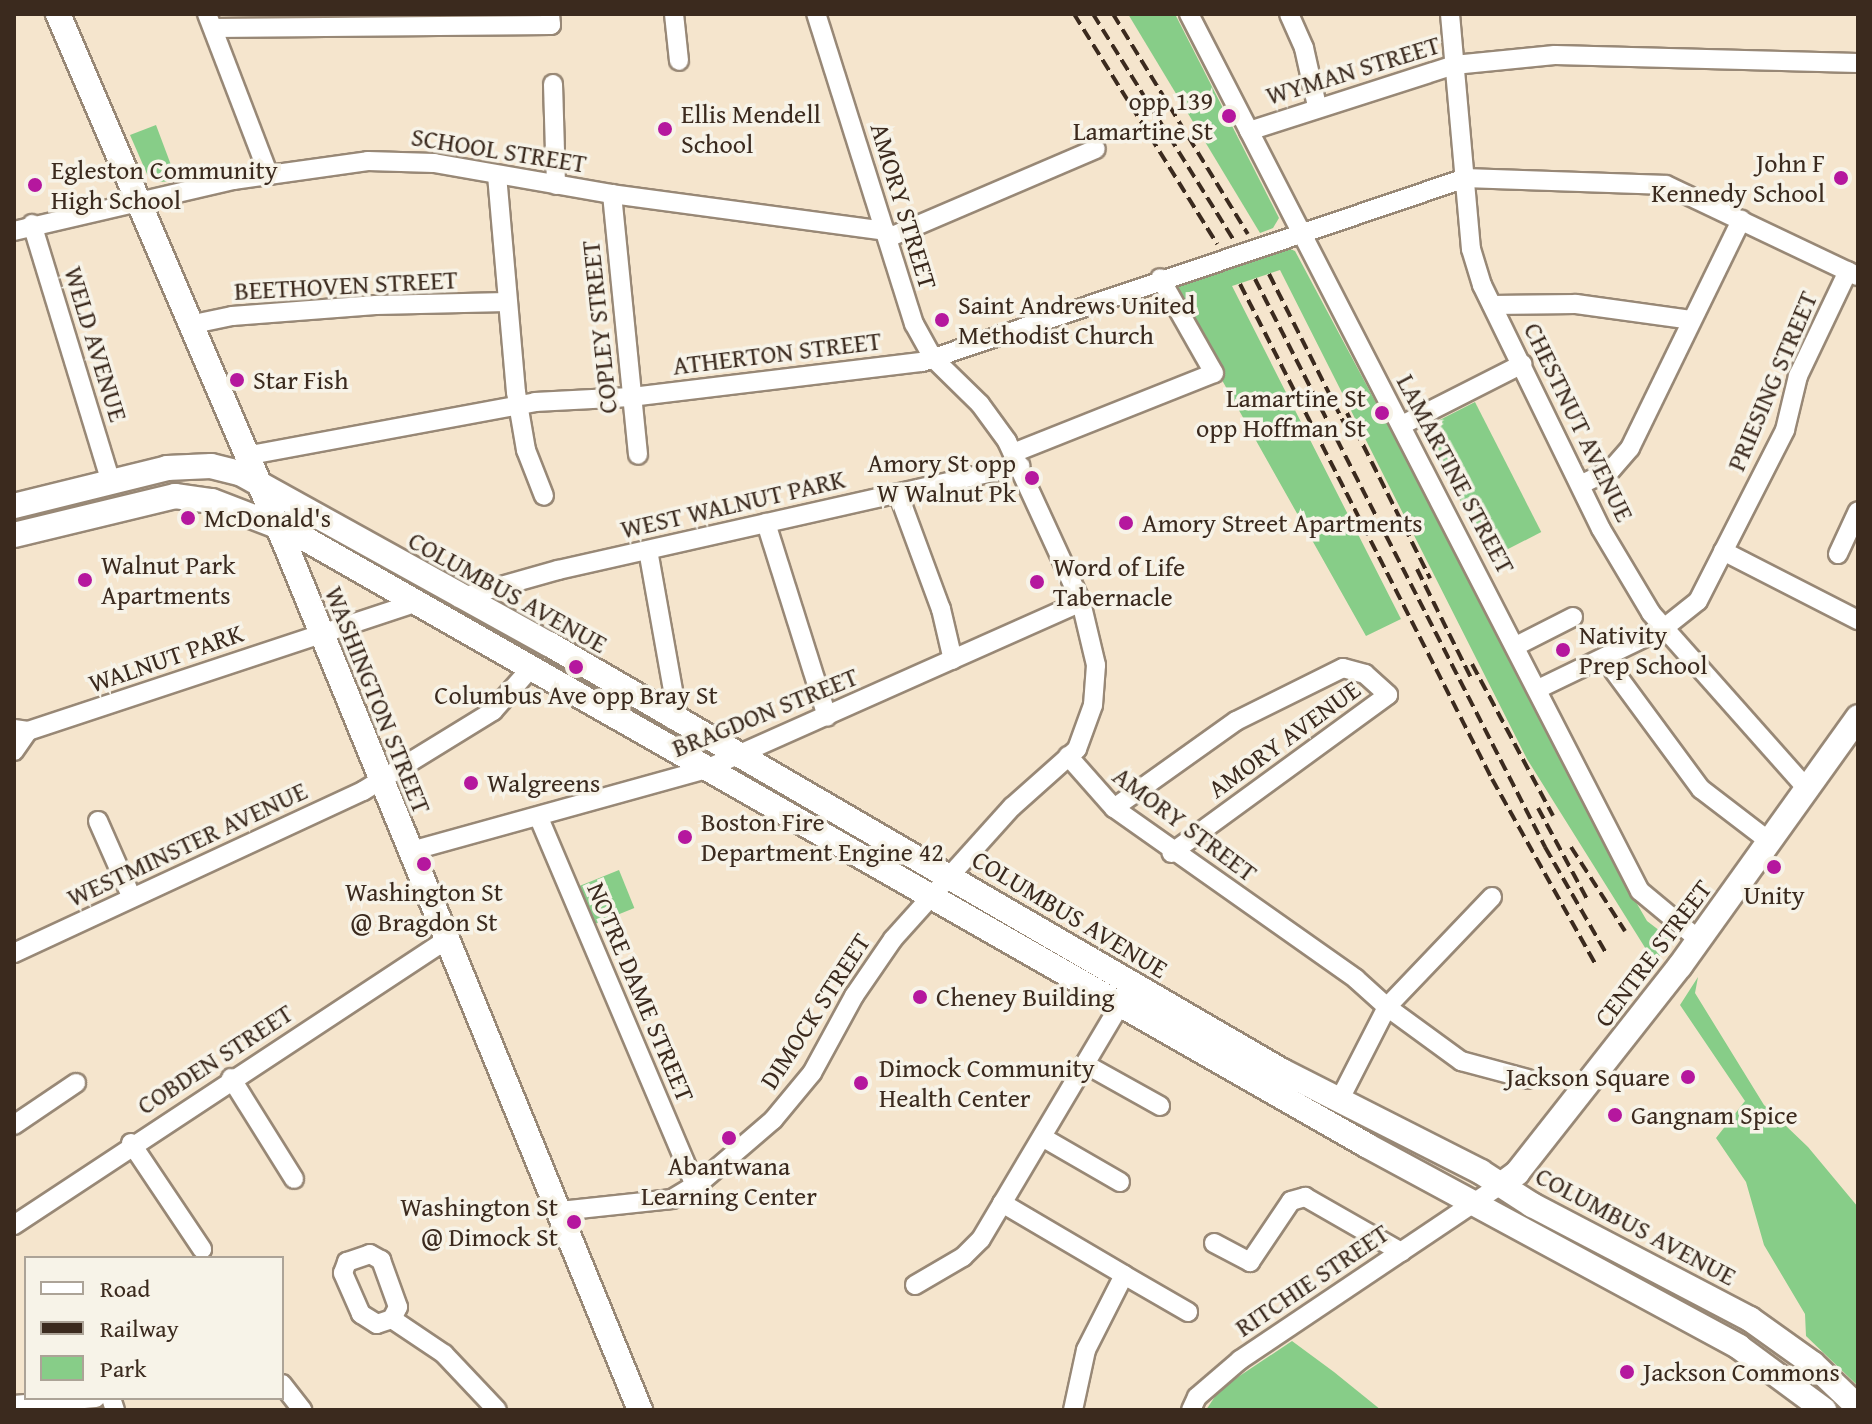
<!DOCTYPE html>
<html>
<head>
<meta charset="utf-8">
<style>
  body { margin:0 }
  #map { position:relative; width:1872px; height:1424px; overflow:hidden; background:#f5e5cd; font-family:"Gentium Book Plus",serif }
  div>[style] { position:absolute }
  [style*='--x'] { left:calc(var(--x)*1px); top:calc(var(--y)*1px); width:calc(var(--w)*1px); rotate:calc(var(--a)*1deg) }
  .green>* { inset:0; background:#87cd88; transform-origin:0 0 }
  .roads { filter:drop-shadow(2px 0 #988876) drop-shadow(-2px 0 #988876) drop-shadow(0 2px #988876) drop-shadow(0 -2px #988876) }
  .minor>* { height:18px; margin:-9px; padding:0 9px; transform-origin:9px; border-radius:9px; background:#fff }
  .major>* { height:24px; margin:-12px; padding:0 12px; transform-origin:12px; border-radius:12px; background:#fff }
  .rail>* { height:4px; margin-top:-2px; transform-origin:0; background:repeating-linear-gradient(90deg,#3b2a1e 0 12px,transparent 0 18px) }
  .dots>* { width:22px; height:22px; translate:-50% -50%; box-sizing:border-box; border:4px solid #f7f3e8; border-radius:50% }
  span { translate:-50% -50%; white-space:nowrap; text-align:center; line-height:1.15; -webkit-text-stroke:7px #f7f3e8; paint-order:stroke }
  .street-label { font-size:26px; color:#3b2a1e }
  .poi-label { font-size:26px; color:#3b2a1e }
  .right { translate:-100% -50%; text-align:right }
  .left { translate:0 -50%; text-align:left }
  .frame { position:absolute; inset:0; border:16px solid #3b2a1e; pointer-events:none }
  .legend { position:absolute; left:24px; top:1256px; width:260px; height:144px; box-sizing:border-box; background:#f7f3e8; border:2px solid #aca397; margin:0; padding:10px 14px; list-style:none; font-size:24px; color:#3b2a1e }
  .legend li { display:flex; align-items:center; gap:16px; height:40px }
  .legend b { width:40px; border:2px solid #aca397 }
</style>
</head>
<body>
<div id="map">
  <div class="green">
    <div style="clip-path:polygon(1128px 14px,1175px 14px,1279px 218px,1273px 228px,1260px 233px)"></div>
    <div style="clip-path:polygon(156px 125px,177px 181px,158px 182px,147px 174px,130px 135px)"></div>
    <div style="clip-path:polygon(1288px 248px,1295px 251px,1492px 620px,1611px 859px,1647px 921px,1673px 941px,1654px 962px,1527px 759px,1280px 270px,1232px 286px,1401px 619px,1366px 636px,1169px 286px)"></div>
    <div style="left:1475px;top:402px;width:146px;height:58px;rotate:63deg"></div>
    <div style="left:619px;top:870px;width:41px;height:44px;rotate:68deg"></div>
    <div style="clip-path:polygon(1698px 977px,1695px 993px,1764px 1105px,1808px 1147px,1858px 1207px,1858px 1386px,1806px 1336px,1805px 1314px,1764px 1245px,1746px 1182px,1716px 1138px,1745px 1101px,1680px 1005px)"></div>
    <div style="clip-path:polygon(1292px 1341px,1334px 1372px,1381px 1410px,1206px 1410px,1220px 1389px)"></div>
  </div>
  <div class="roads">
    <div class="minor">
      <div style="--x:207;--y:14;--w:170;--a:69"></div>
      <div style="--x:674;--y:14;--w:47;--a:83.9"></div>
      <div style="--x:1189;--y:14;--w:986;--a:62.79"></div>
      <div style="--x:1640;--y:891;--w:77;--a:39.7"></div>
      <div style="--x:1289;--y:14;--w:37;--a:66"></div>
      <div style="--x:1304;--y:48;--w:59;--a:77.4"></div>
      <div style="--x:1450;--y:14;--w:236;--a:84.9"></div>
      <div style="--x:1471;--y:249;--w:38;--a:73"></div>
      <div style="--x:1482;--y:285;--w:271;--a:64"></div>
      <div style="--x:1601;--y:529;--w:98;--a:59.2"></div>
      <div style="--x:1651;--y:613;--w:237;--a:48.4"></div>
      <div style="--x:213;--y:28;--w:338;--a:-0.5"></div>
      <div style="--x:551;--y:25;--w:11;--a:-95"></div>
      <div style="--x:553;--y:84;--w:101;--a:88.3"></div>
      <div style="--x:1249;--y:131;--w:215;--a:-17.8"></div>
      <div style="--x:1454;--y:65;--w:101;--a:-5.7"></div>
      <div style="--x:1555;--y:55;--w:303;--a:1.5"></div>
      <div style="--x:497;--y:175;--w:218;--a:85"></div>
      <div style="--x:516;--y:392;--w:59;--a:80.2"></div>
      <div style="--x:526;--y:450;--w:49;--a:68.6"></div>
      <div style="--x:612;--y:194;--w:262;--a:84.3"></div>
      <div style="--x:32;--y:224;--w:267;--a:73"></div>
      <div style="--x:14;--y:231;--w:225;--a:-13.1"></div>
      <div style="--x:233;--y:180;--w:136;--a:-8"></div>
      <div style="--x:368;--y:161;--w:66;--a:1.7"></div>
      <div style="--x:434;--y:163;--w:181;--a:9.9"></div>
      <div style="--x:612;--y:194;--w:276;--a:7.7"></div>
      <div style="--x:888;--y:238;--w:226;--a:-23.2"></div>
      <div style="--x:1492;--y:305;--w:84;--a:-0.7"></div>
      <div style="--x:1576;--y:304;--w:116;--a:7.9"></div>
      <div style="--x:189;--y:325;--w:44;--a:-11.8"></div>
      <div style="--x:232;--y:316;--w:144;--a:-4.4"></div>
      <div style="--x:376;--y:305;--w:131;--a:-1.3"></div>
      <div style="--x:1402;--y:425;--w:135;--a:-26.9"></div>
      <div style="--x:1013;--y:453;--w:216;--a:-21.7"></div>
      <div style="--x:1214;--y:373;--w:109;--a:-119.6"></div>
      <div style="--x:245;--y:456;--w:295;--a:-10.5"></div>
      <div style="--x:535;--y:402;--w:96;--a:-3"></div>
      <div style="--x:631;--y:397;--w:293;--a:-6.9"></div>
      <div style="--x:922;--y:362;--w:574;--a:-18.69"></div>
      <div style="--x:1466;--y:178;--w:200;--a:2"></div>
      <div style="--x:1666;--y:185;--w:212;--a:25.4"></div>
      <div style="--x:1582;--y:484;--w:32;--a:-26"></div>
      <div style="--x:1611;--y:470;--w:29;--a:-49"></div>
      <div style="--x:1630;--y:448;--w:254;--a:-64"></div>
      <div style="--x:898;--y:493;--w:124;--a:69.7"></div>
      <div style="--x:941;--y:609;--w:52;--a:76.8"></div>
      <div style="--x:766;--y:523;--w:203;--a:72.5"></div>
      <div style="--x:648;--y:550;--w:165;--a:79.9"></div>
      <div style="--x:677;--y:712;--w:9;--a:122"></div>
      <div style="--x:1723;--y:551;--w:152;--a:27.1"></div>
      <div style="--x:1838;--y:554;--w:47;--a:-65.1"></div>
      <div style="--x:459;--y:598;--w:103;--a:-15.8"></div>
      <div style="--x:558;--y:570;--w:474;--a:-12.7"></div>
      <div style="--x:1516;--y:646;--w:64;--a:-27"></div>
      <div style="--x:1605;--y:659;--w:162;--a:53.6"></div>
      <div style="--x:1701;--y:789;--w:87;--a:37.5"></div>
      <div style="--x:1538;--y:689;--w:140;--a:-25.8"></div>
      <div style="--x:1664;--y:628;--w:43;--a:-38.5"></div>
      <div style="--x:1698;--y:601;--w:192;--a:-63"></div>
      <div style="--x:1785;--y:430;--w:56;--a:-76.5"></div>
      <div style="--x:1798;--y:376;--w:116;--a:-64.5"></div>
      <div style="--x:14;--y:729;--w:14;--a:8"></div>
      <div style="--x:28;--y:731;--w:409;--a:-18.3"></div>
      <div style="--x:14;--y:751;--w:24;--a:-55"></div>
      <div style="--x:1068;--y:756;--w:69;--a:48.5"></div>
      <div style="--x:1114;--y:808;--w:296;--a:35.2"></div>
      <div style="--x:1356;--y:979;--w:42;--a:42.1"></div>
      <div style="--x:1387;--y:1007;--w:106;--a:117.1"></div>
      <div style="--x:1114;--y:808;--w:150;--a:-35.5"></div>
      <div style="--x:1236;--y:721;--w:119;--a:-26.4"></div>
      <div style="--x:1343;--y:668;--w:23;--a:15"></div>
      <div style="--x:1365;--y:674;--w:31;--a:42"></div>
      <div style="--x:1388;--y:695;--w:268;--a:143.9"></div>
      <div style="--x:539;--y:818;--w:400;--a:67"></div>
      <div style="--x:98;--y:821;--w:84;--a:66.2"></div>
      <div style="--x:411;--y:851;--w:306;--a:-15.5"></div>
      <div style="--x:706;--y:769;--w:411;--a:-24"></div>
      <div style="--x:1492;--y:897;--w:152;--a:133.7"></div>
      <div style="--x:1387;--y:1007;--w:92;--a:36.1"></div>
      <div style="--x:1461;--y:1061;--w:69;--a:15"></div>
      <div style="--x:14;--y:953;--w:385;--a:-24.9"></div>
      <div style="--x:363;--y:791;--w:153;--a:-31.6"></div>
      <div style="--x:493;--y:711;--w:56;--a:-48.6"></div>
      <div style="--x:1085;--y:1064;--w:86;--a:29.2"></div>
      <div style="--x:231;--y:1078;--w:119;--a:58"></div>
      <div style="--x:14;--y:1125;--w:75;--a:-34.1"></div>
      <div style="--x:1042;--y:1137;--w:90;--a:30"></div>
      <div style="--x:131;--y:1143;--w:128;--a:56.2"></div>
      <div style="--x:1002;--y:1203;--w:142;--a:30.5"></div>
      <div style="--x:1124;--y:1275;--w:84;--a:116.9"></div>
      <div style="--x:1086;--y:1350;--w:61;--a:102.2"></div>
      <div style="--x:560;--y:1211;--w:113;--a:-6.1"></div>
      <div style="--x:672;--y:1199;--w:35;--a:-31"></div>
      <div style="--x:702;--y:1181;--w:94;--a:-40.7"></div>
      <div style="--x:773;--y:1120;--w:61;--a:-50.3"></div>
      <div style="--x:812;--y:1073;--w:88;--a:-61.4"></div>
      <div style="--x:854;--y:996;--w:69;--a:-55.6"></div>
      <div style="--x:893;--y:939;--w:178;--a:-48"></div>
      <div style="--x:1012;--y:807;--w:87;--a:-41.7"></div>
      <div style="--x:1077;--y:749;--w:47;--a:-70"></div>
      <div style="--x:1093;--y:705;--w:40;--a:-85.7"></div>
      <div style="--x:1096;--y:665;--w:65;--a:-103.4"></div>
      <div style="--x:1081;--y:602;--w:177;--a:-114.7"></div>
      <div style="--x:1007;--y:441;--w:46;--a:-126.1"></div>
      <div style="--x:980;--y:404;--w:66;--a:-135.6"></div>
      <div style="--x:933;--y:358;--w:39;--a:-119"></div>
      <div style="--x:914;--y:324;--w:325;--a:-107.5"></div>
      <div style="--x:14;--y:1225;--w:518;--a:-33.41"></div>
      <div style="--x:1214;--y:1243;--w:41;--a:27.8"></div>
      <div style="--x:1250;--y:1262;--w:73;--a:-56.1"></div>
      <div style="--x:1291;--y:1201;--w:15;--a:-16"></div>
      <div style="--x:1305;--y:1197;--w:111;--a:29.8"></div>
      <div style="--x:370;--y:1254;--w:13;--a:29"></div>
      <div style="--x:381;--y:1260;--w:50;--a:70.1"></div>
      <div style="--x:398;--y:1307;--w:13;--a:117"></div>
      <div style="--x:392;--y:1319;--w:16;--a:162"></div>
      <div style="--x:377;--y:1324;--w:19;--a:-148"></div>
      <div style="--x:361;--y:1314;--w:45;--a:-113.7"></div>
      <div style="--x:343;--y:1273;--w:12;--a:-70"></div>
      <div style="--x:347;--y:1262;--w:24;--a:-19"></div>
      <div style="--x:1124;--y:1275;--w:74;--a:30"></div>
      <div style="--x:915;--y:1285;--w:56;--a:-30.3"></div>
      <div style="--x:963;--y:1257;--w:25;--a:-45"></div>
      <div style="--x:981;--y:1239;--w:274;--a:-59.3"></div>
      <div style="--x:392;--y:1319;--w:63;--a:33.9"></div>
      <div style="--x:444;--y:1354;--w:77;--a:46.6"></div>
      <div style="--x:282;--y:1384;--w:33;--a:52"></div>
      <div style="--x:111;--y:1398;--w:13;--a:72"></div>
      <div style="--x:14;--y:1405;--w:82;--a:-4.9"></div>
      <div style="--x:1191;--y:1410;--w:14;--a:-65"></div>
      <div style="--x:1197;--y:1397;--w:57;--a:-40.7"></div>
      <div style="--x:1240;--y:1360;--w:316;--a:-33.9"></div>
    </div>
    <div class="major">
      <div style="--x:58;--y:14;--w:579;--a:66.8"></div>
      <div style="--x:286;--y:546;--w:934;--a:67.72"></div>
      <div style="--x:14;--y:506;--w:158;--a:-13.9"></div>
      <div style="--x:167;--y:468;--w:44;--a:-2.6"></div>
      <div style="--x:211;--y:466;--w:30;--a:14"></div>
      <div style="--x:240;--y:473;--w:353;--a:29"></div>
      <div style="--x:549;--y:644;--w:848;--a:30.22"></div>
      <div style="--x:1282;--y:1071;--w:223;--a:26.9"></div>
      <div style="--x:1481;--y:1172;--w:61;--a:32.9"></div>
      <div style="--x:1532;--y:1205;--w:246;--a:27.6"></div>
      <div style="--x:1750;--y:1319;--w:77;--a:35.5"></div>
      <div style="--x:1813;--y:1364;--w:62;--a:43.7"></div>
      <div style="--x:14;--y:535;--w:166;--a:-13.6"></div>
      <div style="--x:175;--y:496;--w:37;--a:8"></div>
      <div style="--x:212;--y:501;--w:89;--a:21.1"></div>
      <div style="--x:295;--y:533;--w:1234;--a:29.74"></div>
      <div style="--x:1366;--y:1145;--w:424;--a:28.4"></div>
      <div style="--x:1739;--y:1347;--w:106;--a:36.5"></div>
      <div style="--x:1502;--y:1184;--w:19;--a:-36"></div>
      <div style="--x:1517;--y:1173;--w:263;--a:-51.8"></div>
      <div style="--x:1680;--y:966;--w:306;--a:-54.4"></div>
    </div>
  </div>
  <div class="rail">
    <div style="--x:1074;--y:14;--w:271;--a:58.1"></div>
    <div style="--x:1093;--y:14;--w:265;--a:58.1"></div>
    <div style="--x:1113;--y:14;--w:258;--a:58.5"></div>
    <div style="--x:1269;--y:274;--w:174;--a:63.3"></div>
    <div style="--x:1255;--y:279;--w:638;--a:62.95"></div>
    <div style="--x:1545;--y:847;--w:122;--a:60.1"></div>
    <div style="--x:1240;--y:284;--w:555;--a:63.02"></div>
    <div style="--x:1492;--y:779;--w:215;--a:60.8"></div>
    <div style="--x:1347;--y:413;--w:185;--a:63.3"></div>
    <div style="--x:1417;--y:569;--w:124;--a:63.6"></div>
    <div style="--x:1472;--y:664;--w:172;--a:61.9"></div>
    <div style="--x:1538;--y:808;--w:103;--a:61.7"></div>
    <div style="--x:1571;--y:847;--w:100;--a:57.3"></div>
  </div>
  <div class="dots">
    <div style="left:1229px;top:116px;background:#b5179e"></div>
    <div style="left:665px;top:129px;background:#b5179e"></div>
    <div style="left:1841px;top:178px;background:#b5179e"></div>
    <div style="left:35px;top:185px;background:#b5179e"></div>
    <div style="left:942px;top:320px;background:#b5179e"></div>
    <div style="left:237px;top:380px;background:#b5179e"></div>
    <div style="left:1382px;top:413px;background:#b5179e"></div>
    <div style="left:1032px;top:478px;background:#b5179e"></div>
    <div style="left:188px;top:518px;background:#b5179e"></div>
    <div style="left:1126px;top:523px;background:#b5179e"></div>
    <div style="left:85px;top:580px;background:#b5179e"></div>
    <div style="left:1037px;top:582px;background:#b5179e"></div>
    <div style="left:1563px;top:650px;background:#b5179e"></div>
    <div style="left:576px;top:667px;background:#b5179e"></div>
    <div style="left:471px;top:783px;background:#b5179e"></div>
    <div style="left:685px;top:837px;background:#b5179e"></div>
    <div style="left:424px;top:864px;background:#b5179e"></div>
    <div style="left:1774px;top:867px;background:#b5179e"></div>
    <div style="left:920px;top:997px;background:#b5179e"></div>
    <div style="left:1688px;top:1077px;background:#b5179e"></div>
    <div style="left:861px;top:1083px;background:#b5179e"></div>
    <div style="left:1615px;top:1115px;background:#b5179e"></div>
    <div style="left:729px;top:1138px;background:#b5179e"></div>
    <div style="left:574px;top:1222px;background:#b5179e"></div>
    <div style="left:1627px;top:1372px;background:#b5179e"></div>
  </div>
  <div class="street-label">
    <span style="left:1353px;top:70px;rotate:-17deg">WYMAN STREET</span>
    <span style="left:499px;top:150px;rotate:9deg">SCHOOL STREET</span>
    <span style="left:904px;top:206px;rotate:73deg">AMORY STREET</span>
    <span style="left:346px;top:285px;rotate:-3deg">BEETHOVEN STREET</span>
    <span style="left:599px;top:327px;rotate:-96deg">COPLEY STREET</span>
    <span style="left:96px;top:344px;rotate:73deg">WELD AVENUE</span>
    <span style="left:777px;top:353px;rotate:-7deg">ATHERTON STREET</span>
    <span style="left:1772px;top:381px;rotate:-67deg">PRIESING STREET</span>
    <span style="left:1579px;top:422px;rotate:64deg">CHESTNUT AVENUE</span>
    <span style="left:1456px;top:474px;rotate:62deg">LAMARTINE STREET</span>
    <span style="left:733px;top:504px;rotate:-13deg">WEST WALNUT PARK</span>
    <span style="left:508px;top:592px;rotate:29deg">COLUMBUS AVENUE</span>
    <span style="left:166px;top:658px;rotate:-19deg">WALNUT PARK</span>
    <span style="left:378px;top:700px;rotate:68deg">WASHINGTON STREET</span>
    <span style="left:765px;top:712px;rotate:-22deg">BRAGDON STREET</span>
    <span style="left:1284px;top:739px;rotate:-36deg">AMORY AVENUE</span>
    <span style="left:1185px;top:824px;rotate:37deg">AMORY STREET</span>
    <span style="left:187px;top:844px;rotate:-25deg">WESTMINSTER AVENUE</span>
    <span style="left:1070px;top:914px;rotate:31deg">COLUMBUS AVENUE</span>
    <span style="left:1653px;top:953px;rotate:-53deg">CENTRE STREET</span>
    <span style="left:641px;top:992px;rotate:67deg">NOTRE DAME STREET</span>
    <span style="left:815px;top:1011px;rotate:-57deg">DIMOCK STREET</span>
    <span style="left:215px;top:1059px;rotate:-33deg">COBDEN STREET</span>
    <span style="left:1636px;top:1226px;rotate:28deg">COLUMBUS AVENUE</span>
    <span style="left:1312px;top:1280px;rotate:-34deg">RITCHIE STREET</span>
  </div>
  <div class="poi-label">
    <span class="right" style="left:1213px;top:116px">opp 139<br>Lamartine St</span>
    <span class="left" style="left:681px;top:129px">Ellis Mendell<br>School</span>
    <span class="right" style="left:1825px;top:178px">John F<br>Kennedy School</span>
    <span class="left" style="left:51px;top:185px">Egleston Community<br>High School</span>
    <span class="left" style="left:958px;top:320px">Saint Andrews United<br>Methodist Church</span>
    <span class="left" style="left:253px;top:380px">Star Fish</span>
    <span class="right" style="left:1366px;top:413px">Lamartine St<br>opp Hoffman St</span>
    <span class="right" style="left:1016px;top:478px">Amory St opp<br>W Walnut Pk</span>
    <span class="left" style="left:204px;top:518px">McDonald's</span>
    <span class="left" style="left:1142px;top:523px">Amory Street Apartments</span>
    <span class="left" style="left:101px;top:580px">Walnut Park<br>Apartments</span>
    <span class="left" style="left:1053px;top:582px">Word of Life<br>Tabernacle</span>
    <span class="left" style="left:1579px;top:650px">Nativity<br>Prep School</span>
    <span style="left:576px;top:695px">Columbus Ave opp Bray St</span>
    <span class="left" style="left:487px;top:783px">Walgreens</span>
    <span class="left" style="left:701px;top:837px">Boston Fire<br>Department Engine 42</span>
    <span style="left:424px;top:907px">Washington St<br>@ Bragdon St</span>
    <span style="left:1774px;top:895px">Unity</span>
    <span class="left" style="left:936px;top:997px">Cheney Building</span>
    <span class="left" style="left:879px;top:1083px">Dimock Community<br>Health Center</span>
    <span class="right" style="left:1670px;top:1077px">Jackson Square</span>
    <span class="left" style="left:1631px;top:1115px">Gangnam Spice</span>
    <span style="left:729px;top:1181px">Abantwana<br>Learning Center</span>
    <span class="right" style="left:558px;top:1222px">Washington St<br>@ Dimock St</span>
    <span class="left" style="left:1643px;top:1372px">Jackson Commons</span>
  </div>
  <div class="frame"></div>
  <ul class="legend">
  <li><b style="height:10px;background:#fff"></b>Road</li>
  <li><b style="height:10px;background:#3b2a1e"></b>Railway</li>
  <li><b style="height:22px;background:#87cd88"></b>Park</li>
  </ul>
</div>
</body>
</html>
